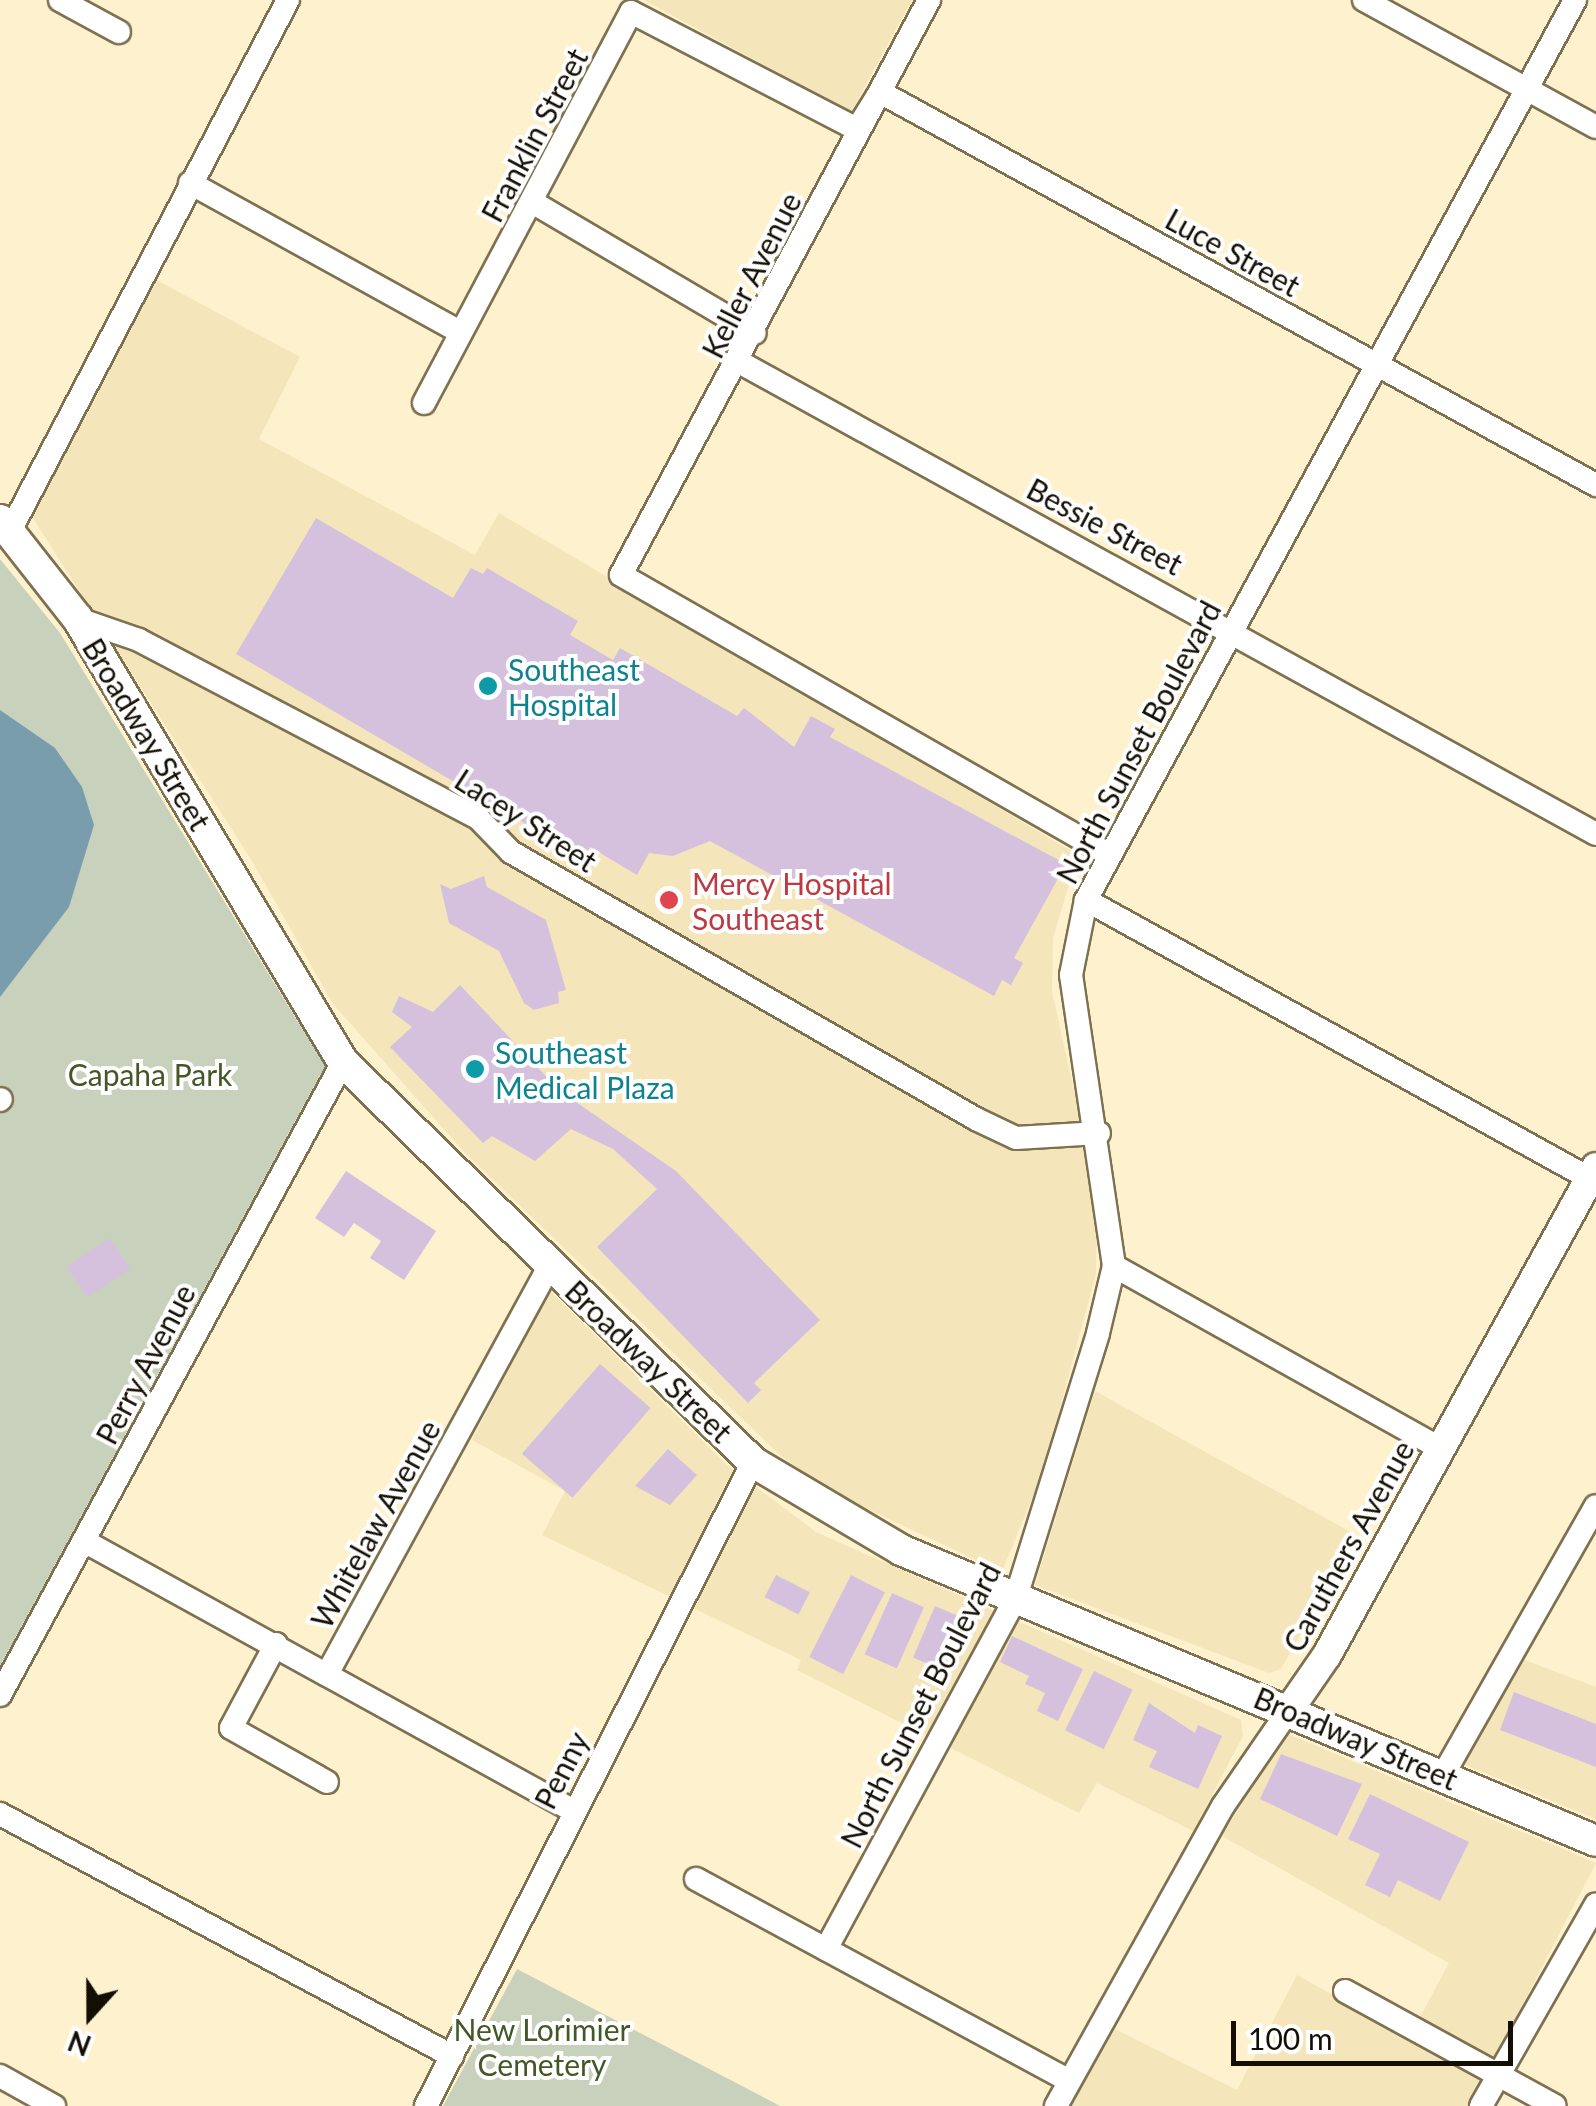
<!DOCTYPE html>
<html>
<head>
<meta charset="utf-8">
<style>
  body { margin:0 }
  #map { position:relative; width:1596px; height:2106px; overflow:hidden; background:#fef1cd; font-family:Lato,sans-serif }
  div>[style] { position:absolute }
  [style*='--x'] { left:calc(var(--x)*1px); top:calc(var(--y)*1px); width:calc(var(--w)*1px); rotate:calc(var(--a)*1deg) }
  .built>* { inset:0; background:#f5e5ba }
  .green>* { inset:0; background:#c8d1bc }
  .water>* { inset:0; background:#799dad }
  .building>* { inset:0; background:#d5c1de; transform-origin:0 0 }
  .roads { filter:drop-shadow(2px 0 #7d7151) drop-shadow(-2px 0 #7d7151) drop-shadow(0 2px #7d7151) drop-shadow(0 -2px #7d7151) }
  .minor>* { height:22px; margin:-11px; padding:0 11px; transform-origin:11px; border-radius:11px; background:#fff }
  .tertiary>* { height:28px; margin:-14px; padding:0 14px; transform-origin:14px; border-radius:14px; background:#fff }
  .secondary>* { height:30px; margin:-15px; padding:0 15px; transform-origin:15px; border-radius:15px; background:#fff }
  .dots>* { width:28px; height:28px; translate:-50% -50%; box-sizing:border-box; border:5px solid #fff; border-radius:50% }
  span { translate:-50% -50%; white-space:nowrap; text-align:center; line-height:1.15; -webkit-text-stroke:8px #fff; paint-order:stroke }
  .street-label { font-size:30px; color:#140f04 }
  .culture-label { font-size:30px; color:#0d838f }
  .left { translate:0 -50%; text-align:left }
  .health-label { font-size:30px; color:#be3a42 }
  .park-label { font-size:30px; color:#445726 }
  .north { position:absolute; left:40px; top:1966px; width:100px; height:100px; -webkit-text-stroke:8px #fff; paint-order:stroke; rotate:201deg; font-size:28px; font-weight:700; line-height:40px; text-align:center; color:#140f04 }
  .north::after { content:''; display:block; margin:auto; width:35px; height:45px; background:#140f04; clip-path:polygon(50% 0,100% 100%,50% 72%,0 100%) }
  .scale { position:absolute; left:1231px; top:2021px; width:282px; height:45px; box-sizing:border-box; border:5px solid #140f04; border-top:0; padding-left:12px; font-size:30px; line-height:35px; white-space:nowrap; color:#140f04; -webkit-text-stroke:8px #fff; paint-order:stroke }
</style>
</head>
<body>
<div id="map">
  <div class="built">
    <div style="clip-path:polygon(644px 0,912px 0,851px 112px)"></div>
    <div style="clip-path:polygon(151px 277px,300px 357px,259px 439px,475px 555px,499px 513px,1078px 855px,1053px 938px,1052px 991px,1097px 1195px,1096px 1274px,1042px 1474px,1002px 1572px,831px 1492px,780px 1455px,464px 1152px,333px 1004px,252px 861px,32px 517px)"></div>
    <div style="clip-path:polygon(550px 1291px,727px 1465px,816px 1532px,1241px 1720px,1243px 1736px,1193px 1831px,1097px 1783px,1079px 1813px,797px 1670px,801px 1660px,542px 1535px,565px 1491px,472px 1440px)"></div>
    <div style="clip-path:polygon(1095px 1391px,1356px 1535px,1281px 1669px,1269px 1673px,1035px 1585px)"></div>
    <div style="clip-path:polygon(1522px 1659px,1596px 1687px,1596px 1819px,1463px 1764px)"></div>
    <div style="clip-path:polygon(1283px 1732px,1596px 1863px,1494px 2060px,1418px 2021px,1449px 1963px,1222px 1836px)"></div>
    <div style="clip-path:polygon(1297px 1975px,1483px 2078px,1468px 2106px,1070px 2106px,1115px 2029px,1237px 2090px)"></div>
  </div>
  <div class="green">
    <div style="clip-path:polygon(0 559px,60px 633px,325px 1066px,0 1666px)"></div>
    <div style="clip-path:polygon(517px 1969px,744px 2087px,780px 2106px,443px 2106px)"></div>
  </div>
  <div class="water">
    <div style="clip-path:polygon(0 710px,55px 748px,82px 787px,94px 825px,69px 907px,0 997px)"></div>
  </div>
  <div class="building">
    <div style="clip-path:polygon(316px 518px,453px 598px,471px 568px,483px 574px,487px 568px,578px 621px,570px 635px,613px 660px,620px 648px,737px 716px,744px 708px,794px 747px,811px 716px,835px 729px,830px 737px,1066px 864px,1014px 958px,1023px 963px,1011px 985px,1002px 980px,994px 996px,710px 841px,673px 856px,649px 853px,637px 875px,590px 847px,584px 858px,236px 654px)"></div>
    <div style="clip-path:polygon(484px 876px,487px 887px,546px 920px,566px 990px,558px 992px,559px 1003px,534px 1010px,524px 1003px,499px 951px,449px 923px,440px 884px,451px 889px)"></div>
    <div style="clip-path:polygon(460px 985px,560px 1091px,676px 1171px,820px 1320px,754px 1383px,761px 1390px,748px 1403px,597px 1247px,657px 1189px,613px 1149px,571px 1129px,535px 1161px,492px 1136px,483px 1143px,390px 1047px,412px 1027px,392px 1012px,399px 996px,433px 1012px)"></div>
    <div style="clip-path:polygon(346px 1171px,436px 1231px,404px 1280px,370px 1258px,381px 1241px,354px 1223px,344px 1237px,315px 1218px)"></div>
    <div style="left:110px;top:1238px;width:37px;height:52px;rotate:57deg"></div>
    <div style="left:600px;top:1364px;width:67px;height:119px;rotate:41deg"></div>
    <div style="clip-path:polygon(668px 1449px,697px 1475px,670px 1505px,635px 1486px)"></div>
    <div style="left:776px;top:1575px;width:38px;height:25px;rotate:27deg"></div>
    <div style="left:851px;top:1575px;width:38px;height:92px;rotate:27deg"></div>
    <div style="left:892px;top:1593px;width:35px;height:67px;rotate:24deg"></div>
    <div style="left:935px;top:1606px;width:40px;height:56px;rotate:23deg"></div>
    <div style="clip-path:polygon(1012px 1636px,1083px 1669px,1058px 1721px,1037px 1711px,1045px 1693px,1025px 1684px,1029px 1676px,1000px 1662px)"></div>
    <div style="left:1094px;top:1671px;width:43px;height:66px;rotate:26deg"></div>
    <div style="clip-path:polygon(1514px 1692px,1596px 1724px,1596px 1767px,1500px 1730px)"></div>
    <div style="clip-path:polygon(1149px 1703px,1195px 1733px,1198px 1725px,1222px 1736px,1198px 1789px,1149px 1767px,1157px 1751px,1133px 1740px)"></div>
    <div style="clip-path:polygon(1281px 1754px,1362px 1784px,1337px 1836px,1260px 1799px)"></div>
    <div style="clip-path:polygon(1370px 1794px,1469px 1842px,1440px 1901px,1398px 1880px,1390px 1897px,1365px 1885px,1380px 1854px,1348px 1839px)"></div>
  </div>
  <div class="roads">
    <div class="minor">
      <div style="--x:60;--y:0;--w:67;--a:28.5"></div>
      <div style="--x:929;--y:0;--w:652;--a:118.18"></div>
      <div style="--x:621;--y:575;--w:563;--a:29.8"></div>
      <div style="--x:1364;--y:0;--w:264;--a:28.7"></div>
      <div style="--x:190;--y:183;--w:308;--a:28.9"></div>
      <div style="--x:534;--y:203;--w:256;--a:30.5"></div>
      <div style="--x:741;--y:363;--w:976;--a:28.85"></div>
      <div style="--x:424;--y:403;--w:442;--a:-62.1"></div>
      <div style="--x:631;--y:12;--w:254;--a:27.4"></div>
      <div style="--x:857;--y:129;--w:44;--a:-58.1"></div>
      <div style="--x:880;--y:92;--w:817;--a:28.76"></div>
      <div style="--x:10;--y:531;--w:599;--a:-62.37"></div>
      <div style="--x:78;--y:619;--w:65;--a:19"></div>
      <div style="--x:139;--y:640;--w:383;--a:27.7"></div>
      <div style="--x:478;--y:818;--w:47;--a:45.9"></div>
      <div style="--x:511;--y:852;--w:536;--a:29.86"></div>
      <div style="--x:976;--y:1119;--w:44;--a:25.4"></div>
      <div style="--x:1016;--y:1138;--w:83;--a:-3.4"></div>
      <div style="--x:1086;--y:900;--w:583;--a:28.94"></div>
      <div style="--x:0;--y:1100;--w:1;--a:-45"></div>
      <div style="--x:1114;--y:1266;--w:373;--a:29.2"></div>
      <div style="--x:84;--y:1541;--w:559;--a:28.86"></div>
      <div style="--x:276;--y:1644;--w:95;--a:118.2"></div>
      <div style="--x:231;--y:1728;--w:110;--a:29.4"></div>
      <div style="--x:327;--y:1674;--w:467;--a:-61.4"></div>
      <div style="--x:0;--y:1695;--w:720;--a:-61.55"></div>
      <div style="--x:1443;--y:1775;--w:309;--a:-60.4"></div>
      <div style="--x:0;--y:1814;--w:513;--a:28.16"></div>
      <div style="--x:696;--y:1879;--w:424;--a:28.4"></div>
      <div style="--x:826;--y:1949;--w:400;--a:-61.6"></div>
      <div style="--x:1016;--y:1597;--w:276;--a:-72.7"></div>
      <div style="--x:1098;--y:1333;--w:69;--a:-76.6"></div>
      <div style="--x:1114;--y:1266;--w:294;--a:-98.4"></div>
      <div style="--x:1071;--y:975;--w:76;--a:-78.7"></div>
      <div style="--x:1086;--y:900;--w:1024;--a:-61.48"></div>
      <div style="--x:1345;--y:1991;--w:239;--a:28.7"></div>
      <div style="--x:0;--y:2076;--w:62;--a:29.1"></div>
      <div style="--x:426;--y:2106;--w:722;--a:-63.08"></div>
      <div style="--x:1056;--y:2106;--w:343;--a:-60.9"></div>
      <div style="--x:1223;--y:1806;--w:116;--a:-55.5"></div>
      <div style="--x:1481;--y:2106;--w:232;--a:-60.3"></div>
    </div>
    <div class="tertiary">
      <div style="--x:1289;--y:1710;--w:67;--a:-55.4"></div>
      <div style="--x:1327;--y:1655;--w:557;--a:-61.14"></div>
    </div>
    <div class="secondary">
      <div style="--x:0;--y:520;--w:126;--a:51.8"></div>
      <div style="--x:78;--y:619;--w:516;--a:59.11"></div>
      <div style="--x:343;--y:1062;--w:573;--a:44.29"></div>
      <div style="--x:753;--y:1462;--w:172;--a:30.7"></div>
      <div style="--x:901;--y:1550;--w:753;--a:22.72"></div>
    </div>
  </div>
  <div class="dots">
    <div style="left:488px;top:686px;background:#0f9aa8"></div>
    <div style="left:669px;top:900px;background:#e0444e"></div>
    <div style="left:475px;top:1069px;background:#0f9aa8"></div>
  </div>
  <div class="street-label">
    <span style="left:534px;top:135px;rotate:-62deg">Franklin Street</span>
    <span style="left:1233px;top:252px;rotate:29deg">Luce Street</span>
    <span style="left:751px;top:275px;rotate:-63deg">Keller Avenue</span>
    <span style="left:1105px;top:526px;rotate:28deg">Bessie Street</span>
    <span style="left:147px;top:734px;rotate:59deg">Broadway Street</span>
    <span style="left:1138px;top:742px;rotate:-62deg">North Sunset Boulevard</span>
    <span style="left:526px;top:820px;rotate:33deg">Lacey Street</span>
    <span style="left:649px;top:1361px;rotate:44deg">Broadway Street</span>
    <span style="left:145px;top:1364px;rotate:-62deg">Perry Avenue</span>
    <span style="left:375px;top:1524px;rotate:-61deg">Whitelaw Avenue</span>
    <span style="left:1348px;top:1546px;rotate:-61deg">Caruthers Avenue</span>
    <span style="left:920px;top:1705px;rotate:-63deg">North Sunset Boulevard</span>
    <span style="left:1356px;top:1738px;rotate:23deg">Broadway Street</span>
    <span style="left:561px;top:1770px;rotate:-63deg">Penny</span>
  </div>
  <div class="culture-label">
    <span class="left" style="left:508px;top:686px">Southeast<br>Hospital</span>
    <span class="left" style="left:495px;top:1069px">Southeast<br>Medical Plaza</span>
  </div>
  <div class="health-label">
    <span class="left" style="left:692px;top:900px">Mercy Hospital<br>Southeast</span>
  </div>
  <div class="park-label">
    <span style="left:150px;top:1074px">Capaha Park</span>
    <span style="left:542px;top:2046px">New Lorimier<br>Cemetery</span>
  </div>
  <div class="north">N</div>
  <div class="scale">100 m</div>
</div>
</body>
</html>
